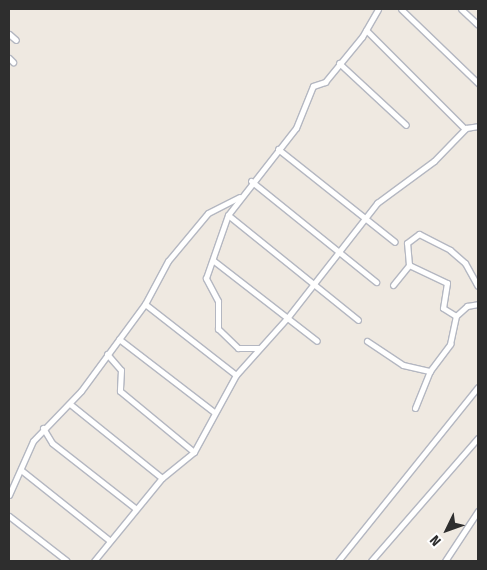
<!DOCTYPE html>
<html>
<head>
<meta charset="utf-8">
<style>
  body { margin:0 }
  #map { position:relative; width:487px; height:570px; overflow:hidden; background:#efe9e1; font-family:"Fira Sans Condensed",sans-serif }
  div>[style] { position:absolute }
  [style*='--x'] { left:calc(var(--x)*1px); top:calc(var(--y)*1px); width:calc(var(--w)*1px); rotate:calc(var(--a)*1deg) }
  .roads { filter:drop-shadow(1px 0 #b4b7c1) drop-shadow(-1px 0 #b4b7c1) drop-shadow(0 1px #b4b7c1) drop-shadow(0 -1px #b4b7c1) }
  .street>* { height:5px; margin:-2.5px; padding:0 2.5px; transform-origin:2.5px; border-radius:2.5px; background:#fff }
  span { translate:-50% -50%; white-space:nowrap; text-align:center; line-height:1.15; -webkit-text-stroke:4.5px #fff; paint-order:stroke }
  .frame { position:absolute; inset:0; border:10px solid #2e2e2e; pointer-events:none }
  .north { position:absolute; left:422px; top:505px; width:50px; height:50px; -webkit-text-stroke:4px #fff; paint-order:stroke; rotate:228deg; font-size:14px; font-weight:700; line-height:20px; text-align:center; color:#2e2e2e }
  .north::after { content:''; display:block; margin:auto; width:18px; height:22px; background:#2e2e2e; clip-path:polygon(50% 0,100% 100%,50% 72%,0 100%) }
</style>
</head>
<body>
<div id="map">
  <div class="roads">
    <div class="street">
      <div style="--x:401;--y:9;--w:107;--a:43.9"></div>
      <div style="--x:461;--y:9;--w:23;--a:43"></div>
      <div style="--x:366;--y:30;--w:140;--a:45"></div>
      <div style="--x:9;--y:34;--w:9;--a:41"></div>
      <div style="--x:9;--y:58;--w:6;--a:45"></div>
      <div style="--x:339;--y:63;--w:91;--a:42.8"></div>
      <div style="--x:278;--y:149;--w:149;--a:38.5"></div>
      <div style="--x:251;--y:181;--w:161;--a:38.9"></div>
      <div style="--x:228;--y:215;--w:167;--a:38.9"></div>
      <div style="--x:214;--y:261;--w:130;--a:37.8"></div>
      <div style="--x:409;--y:265;--w:42;--a:25.3"></div>
      <div style="--x:447;--y:283;--w:25;--a:99"></div>
      <div style="--x:443;--y:308;--w:15;--a:32"></div>
      <div style="--x:393;--y:285;--w:26;--a:-51"></div>
      <div style="--x:409;--y:265;--w:22;--a:-95"></div>
      <div style="--x:407;--y:243;--w:15;--a:-37"></div>
      <div style="--x:419;--y:234;--w:35;--a:27"></div>
      <div style="--x:450;--y:250;--w:20;--a:41"></div>
      <div style="--x:465;--y:263;--w:26;--a:61"></div>
      <div style="--x:145;--y:304;--w:115;--a:38"></div>
      <div style="--x:119;--y:339;--w:121;--a:37.6"></div>
      <div style="--x:367;--y:341;--w:43;--a:33.7"></div>
      <div style="--x:403;--y:365;--w:28;--a:13"></div>
      <div style="--x:259;--y:348;--w:21;--a:180"></div>
      <div style="--x:238;--y:348;--w:28;--a:-136"></div>
      <div style="--x:218;--y:329;--w:28;--a:-90"></div>
      <div style="--x:218;--y:301;--w:26;--a:-118"></div>
      <div style="--x:206;--y:278;--w:67;--a:-70.8"></div>
      <div style="--x:228;--y:215;--w:110;--a:-52"></div>
      <div style="--x:296;--y:128;--w:45;--a:-68"></div>
      <div style="--x:313;--y:86;--w:13;--a:-18"></div>
      <div style="--x:325;--y:82;--w:58;--a:-50.6"></div>
      <div style="--x:362;--y:37;--w:32;--a:-60"></div>
      <div style="--x:107;--y:354;--w:21;--a:49"></div>
      <div style="--x:121;--y:370;--w:21;--a:93"></div>
      <div style="--x:120;--y:391;--w:96;--a:39.5"></div>
      <div style="--x:70;--y:404;--w:118;--a:38.8"></div>
      <div style="--x:415;--y:408;--w:40;--a:-68"></div>
      <div style="--x:430;--y:371;--w:34;--a:-53"></div>
      <div style="--x:450;--y:344;--w:29;--a:-78"></div>
      <div style="--x:456;--y:316;--w:15;--a:-42"></div>
      <div style="--x:467;--y:306;--w:11;--a:-10"></div>
      <div style="--x:43;--y:428;--w:17;--a:59"></div>
      <div style="--x:52;--y:443;--w:105;--a:38.1"></div>
      <div style="--x:21;--y:470;--w:112;--a:38.5"></div>
      <div style="--x:9;--y:495;--w:59;--a:-66"></div>
      <div style="--x:33;--y:441;--w:69;--a:-46.2"></div>
      <div style="--x:81;--y:391;--w:108;--a:-53.7"></div>
      <div style="--x:145;--y:304;--w:49;--a:-61.9"></div>
      <div style="--x:168;--y:261;--w:62;--a:-50.2"></div>
      <div style="--x:208;--y:213;--w:35;--a:-27"></div>
      <div style="--x:9;--y:516;--w:73;--a:37.8"></div>
      <div style="--x:94;--y:561;--w:107;--a:-50.7"></div>
      <div style="--x:162;--y:478;--w:41;--a:-39.1"></div>
      <div style="--x:194;--y:452;--w:88;--a:-61.4"></div>
      <div style="--x:236;--y:375;--w:78;--a:-48.1"></div>
      <div style="--x:288;--y:317;--w:145;--a:-52"></div>
      <div style="--x:377;--y:203;--w:71;--a:-36.4"></div>
      <div style="--x:434;--y:161;--w:46;--a:-45.9"></div>
      <div style="--x:466;--y:128;--w:12;--a:-9"></div>
      <div style="--x:338;--y:561;--w:223;--a:-51.2"></div>
      <div style="--x:371;--y:561;--w:163;--a:-49"></div>
      <div style="--x:445;--y:561;--w:60;--a:-56.6"></div>
    </div>
  </div>
  <div class="frame"></div>
  <div class="north">N</div>
</div>
</body>
</html>
